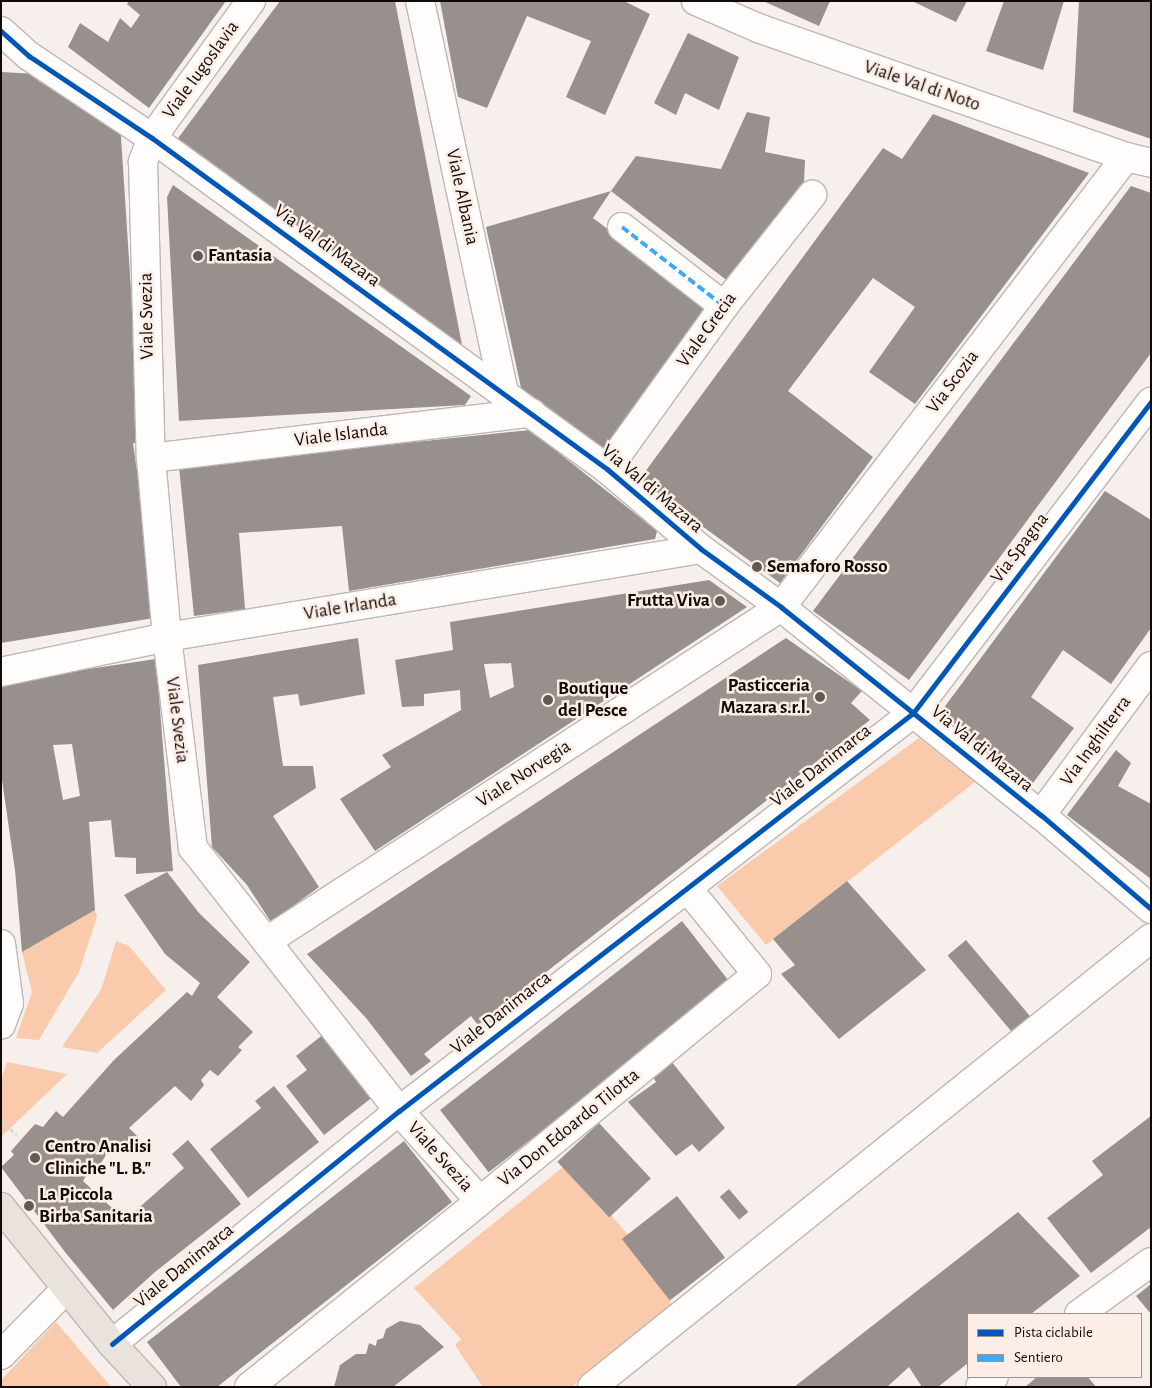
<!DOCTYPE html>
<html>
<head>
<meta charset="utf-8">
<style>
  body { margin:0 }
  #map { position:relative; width:1152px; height:1388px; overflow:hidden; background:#f7efeb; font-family:"Alegreya Sans",sans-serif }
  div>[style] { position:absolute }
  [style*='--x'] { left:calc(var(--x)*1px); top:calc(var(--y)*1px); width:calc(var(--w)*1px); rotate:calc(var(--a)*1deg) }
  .green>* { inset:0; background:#f9caab }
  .building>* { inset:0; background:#98908c; transform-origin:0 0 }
  .path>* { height:3px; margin-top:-1.5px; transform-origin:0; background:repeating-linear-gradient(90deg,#dbd8d7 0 4px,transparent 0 6.5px) }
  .roads { filter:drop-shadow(1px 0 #beb7b3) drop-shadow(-1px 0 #beb7b3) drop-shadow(0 1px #beb7b3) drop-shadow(0 -1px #beb7b3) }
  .minor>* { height:28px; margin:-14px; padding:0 14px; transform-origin:14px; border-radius:14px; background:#fefdfc }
  .major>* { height:28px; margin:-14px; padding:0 14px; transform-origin:14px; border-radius:14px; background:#eae3dd }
  .quiet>* { height:4px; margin-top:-2px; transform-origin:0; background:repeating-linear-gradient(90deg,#3fa9f5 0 8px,transparent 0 12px) }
  .cycleway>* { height:5px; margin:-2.5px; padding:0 2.5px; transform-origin:2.5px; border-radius:2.5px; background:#0057b8 }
  .dots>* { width:14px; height:14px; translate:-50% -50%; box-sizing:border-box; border:2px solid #fceee6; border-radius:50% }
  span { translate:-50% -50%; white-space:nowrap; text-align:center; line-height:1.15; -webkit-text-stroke:5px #fceee6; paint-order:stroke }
  .street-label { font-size:19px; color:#110a06 }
  .poi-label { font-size:19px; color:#110a06; font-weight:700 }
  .left { translate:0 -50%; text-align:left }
  .right { translate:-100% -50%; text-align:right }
  .frame { position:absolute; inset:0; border:2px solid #110a06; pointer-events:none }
  .legend { position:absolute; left:967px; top:1313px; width:175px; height:65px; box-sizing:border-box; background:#fceee6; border:1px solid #9e938c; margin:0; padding:6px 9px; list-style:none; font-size:15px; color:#110a06 }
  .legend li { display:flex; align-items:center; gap:10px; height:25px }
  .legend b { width:25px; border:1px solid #9e938c }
</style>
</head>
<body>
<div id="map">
  <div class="green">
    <div style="clip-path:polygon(919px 738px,975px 782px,766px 945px,717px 886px)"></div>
    <div style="clip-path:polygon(95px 910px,97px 917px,79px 972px,39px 1040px,16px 1038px,32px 992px,22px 952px)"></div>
    <div style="clip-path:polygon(116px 941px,129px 946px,166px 990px,97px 1053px,62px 1047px,101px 990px)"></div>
    <div style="clip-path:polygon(7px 1062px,67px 1074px,1px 1137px,1px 1080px)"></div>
    <div style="clip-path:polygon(563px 1167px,608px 1217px,611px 1215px,628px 1235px,670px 1301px,673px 1312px,571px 1387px,483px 1387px,455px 1345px,461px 1339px,414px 1288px)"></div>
    <div style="clip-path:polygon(56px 1322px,111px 1387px,1px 1387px,1px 1380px)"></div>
  </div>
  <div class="building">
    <div style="clip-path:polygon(129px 1px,226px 1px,149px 108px,68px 47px,80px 23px,108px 42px,120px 18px,131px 28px,140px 15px,127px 4px)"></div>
    <div style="clip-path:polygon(280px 1px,395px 1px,463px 350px,176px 141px)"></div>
    <div style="clip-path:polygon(440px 1px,624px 1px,650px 14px,605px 115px,566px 97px,591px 41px,527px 16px,487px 108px,458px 97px)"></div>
    <div style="clip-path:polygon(763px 1px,830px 1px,819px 26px)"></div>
    <div style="clip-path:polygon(912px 1px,967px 1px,956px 22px)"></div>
    <div style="clip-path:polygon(1004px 1px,1064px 1px,1043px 70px,986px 51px)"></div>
    <div style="clip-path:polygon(1079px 1px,1151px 1px,1151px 139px,1073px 112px)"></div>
    <div style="clip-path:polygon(688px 33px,739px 57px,719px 110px,685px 93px,676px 115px,654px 103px)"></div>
    <div style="clip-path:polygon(1px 72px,37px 74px,38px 81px,120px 122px,141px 443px,133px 443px,138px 478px,146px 478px,154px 618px,1px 643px)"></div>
    <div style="clip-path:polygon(747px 112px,770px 117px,765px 152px,805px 160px,804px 183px,729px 282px,611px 191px,636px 156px,721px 169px)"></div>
    <div style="clip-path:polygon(933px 114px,1089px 173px,915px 404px,869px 372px,915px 307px,873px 278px,788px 391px,873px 457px,780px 583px,639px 480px,883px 148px,902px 159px)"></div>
    <div style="clip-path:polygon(173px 185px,471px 396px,465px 405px,179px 421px,167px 197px)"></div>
    <div style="clip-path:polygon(1131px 186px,1151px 193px,1151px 353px,909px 680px,813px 611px)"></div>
    <div style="clip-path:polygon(611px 191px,593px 218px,711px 307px,604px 455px,523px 397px,486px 227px)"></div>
    <div style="clip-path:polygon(530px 430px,657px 531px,655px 539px,349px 591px,342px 526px,239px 533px,245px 609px,194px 616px,179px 467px)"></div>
    <div style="clip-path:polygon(1105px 491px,1151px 520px,1151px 628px,1111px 684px,1063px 650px,1031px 697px,1074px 728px,1033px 783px,940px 713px)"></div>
    <div style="clip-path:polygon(evenodd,709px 580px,747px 607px,375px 851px,340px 799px,391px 767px,382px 755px,461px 710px,460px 690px,424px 694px,424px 706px,402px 707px,395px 660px,453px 650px,450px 622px,709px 580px,511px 663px,514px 687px,490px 698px,484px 664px,511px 663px)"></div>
    <div style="clip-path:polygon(358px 638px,365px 694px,300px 706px,298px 694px,273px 697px,283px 766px,313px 766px,316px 788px,273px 816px,319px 887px,271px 922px,247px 885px,212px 847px,198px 665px)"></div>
    <div style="clip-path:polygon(786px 638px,862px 691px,851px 703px,870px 720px,478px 1025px,471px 1016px,424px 1054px,431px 1061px,411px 1076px,366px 1018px,307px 954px)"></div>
    <div style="clip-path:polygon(evenodd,156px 659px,173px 871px,136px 874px,136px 858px,115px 857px,111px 820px,89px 822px,95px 910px,22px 952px,15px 870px,1px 773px,1px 682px,156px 659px,72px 744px,80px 796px,63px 800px,53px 745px,72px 744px)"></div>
    <div style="clip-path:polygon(1116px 750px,1131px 763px,1118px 786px,1151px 804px,1151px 879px,1067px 815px)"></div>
    <div style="clip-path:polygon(167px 872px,199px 913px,250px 962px,217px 997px,253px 1032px,238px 1047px,242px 1050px,218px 1076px,210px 1070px,201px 1080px,204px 1085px,191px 1101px,175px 1086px,129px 1128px,137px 1136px,120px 1151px,110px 1141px,104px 1146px,109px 1150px,98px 1168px,92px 1166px,83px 1181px,125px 1220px,184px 1168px,172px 1154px,188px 1140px,241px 1204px,155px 1272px,113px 1310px,65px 1252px,1px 1167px,14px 1155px,11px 1151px,35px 1124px,43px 1127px,56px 1111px,63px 1117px,114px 1060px,187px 992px,192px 996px,200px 983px,165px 954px,124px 895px)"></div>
    <div style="clip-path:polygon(847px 881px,926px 970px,839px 1039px,781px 974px,795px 965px,773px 939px)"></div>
    <div style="left:682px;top:921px;width:79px;height:307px;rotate:52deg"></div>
    <div style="left:966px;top:940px;width:100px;height:24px;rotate:50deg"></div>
    <div style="clip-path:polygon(325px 1033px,374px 1096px,324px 1135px,286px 1086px,307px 1070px,296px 1056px)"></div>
    <div style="clip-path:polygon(671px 1061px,725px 1128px,699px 1152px,692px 1144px,676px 1156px,628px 1102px,656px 1082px,652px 1075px)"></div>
    <div style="clip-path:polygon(274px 1086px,319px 1142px,248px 1198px,210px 1149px,261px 1108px,255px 1101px)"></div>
    <div style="clip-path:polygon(1151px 1116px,1151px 1227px,1091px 1273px,1047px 1218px,1103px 1175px,1092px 1161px)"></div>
    <div style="left:599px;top:1123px;width:76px;height:57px;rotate:47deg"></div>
    <div style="clip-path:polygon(404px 1141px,452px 1202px,217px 1387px,181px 1387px,147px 1342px)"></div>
    <div style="left:729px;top:1189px;width:30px;height:12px;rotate:50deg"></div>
    <div style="left:677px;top:1196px;width:78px;height:70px;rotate:52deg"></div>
    <div style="clip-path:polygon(1018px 1212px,1080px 1276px,1031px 1314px,968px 1314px,968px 1363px,938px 1387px,922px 1387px,909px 1367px,887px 1387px,794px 1387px)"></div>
    <div style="clip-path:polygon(1151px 1284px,1151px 1314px,1136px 1296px)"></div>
    <div style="clip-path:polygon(400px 1321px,420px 1325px,444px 1347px,393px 1387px,334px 1387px,340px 1365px,356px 1354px,366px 1354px,369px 1343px,376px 1346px,377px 1340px,383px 1338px,386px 1329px)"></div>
    <div style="clip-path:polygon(1037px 1377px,1088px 1377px,1096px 1387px,1025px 1387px)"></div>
  </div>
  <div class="path">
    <div style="--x:1;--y:1120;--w:22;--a:43"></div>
  </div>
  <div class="roads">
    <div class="minor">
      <div style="--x:251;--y:1;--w:169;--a:125.9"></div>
      <div style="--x:152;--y:138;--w:26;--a:111"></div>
      <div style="--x:143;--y:162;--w:296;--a:88.5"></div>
      <div style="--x:151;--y:458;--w:180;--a:84.9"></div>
      <div style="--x:167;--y:637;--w:213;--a:83"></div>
      <div style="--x:193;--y:848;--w:334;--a:51.9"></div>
      <div style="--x:399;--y:1111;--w:121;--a:48"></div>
      <div style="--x:420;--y:1;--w:400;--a:77.9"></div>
      <div style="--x:696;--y:1;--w:68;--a:23.5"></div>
      <div style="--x:758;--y:28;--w:390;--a:19.3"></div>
      <div style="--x:1126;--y:157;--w:26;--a:13"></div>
      <div style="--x:1;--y:31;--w:38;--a:42"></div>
      <div style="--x:29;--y:56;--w:148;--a:33.7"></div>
      <div style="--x:152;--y:138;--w:563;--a:36.03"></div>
      <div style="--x:607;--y:469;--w:123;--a:40.4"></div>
      <div style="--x:701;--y:549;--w:99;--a:35.9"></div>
      <div style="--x:781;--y:607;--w:333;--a:38.7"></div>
      <div style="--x:1041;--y:815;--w:145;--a:40.5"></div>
      <div style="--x:622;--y:227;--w:129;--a:37.8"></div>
      <div style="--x:151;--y:458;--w:383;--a:-6.8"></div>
      <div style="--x:607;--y:469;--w:201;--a:-54.3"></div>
      <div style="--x:724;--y:306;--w:142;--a:-51.6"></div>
      <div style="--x:1;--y:672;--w:170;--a:-11.9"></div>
      <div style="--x:167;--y:637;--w:541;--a:-9.36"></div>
      <div style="--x:1041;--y:815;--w:185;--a:-53.6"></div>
      <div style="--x:267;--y:941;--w:613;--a:-33.02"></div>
      <div style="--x:781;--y:607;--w:567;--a:-52.52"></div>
      <div style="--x:1;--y:944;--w:60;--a:82.3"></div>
      <div style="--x:9;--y:1003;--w:23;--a:110"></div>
      <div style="--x:1079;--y:1314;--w:89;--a:-35.8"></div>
      <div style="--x:112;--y:1344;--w:370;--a:-39.1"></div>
      <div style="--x:399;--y:1111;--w:650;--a:-37.75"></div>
      <div style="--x:913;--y:713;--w:392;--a:-52.6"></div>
      <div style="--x:1;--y:1355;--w:93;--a:-45.4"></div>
      <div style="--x:249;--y:1387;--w:297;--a:-38.8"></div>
      <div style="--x:480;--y:1201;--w:358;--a:-39.3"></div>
      <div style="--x:757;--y:974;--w:109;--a:-129.1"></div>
      <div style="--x:592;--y:1387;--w:717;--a:-38.77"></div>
      <div style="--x:980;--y:1387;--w:17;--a:-36"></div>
    </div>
    <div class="major">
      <div style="--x:1;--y:1207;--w:176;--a:51"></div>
      <div style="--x:112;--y:1344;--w:59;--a:47.1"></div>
    </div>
  </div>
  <div class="quiet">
    <div style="--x:622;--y:227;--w:129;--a:37.8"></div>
  </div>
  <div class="cycleway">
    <div style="--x:1;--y:31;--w:38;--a:42"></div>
    <div style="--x:29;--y:56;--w:148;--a:33.7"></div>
    <div style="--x:152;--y:138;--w:563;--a:36.03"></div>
    <div style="--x:607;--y:469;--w:123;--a:40.4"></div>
    <div style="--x:701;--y:549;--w:99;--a:35.9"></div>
    <div style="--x:781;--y:607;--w:333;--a:38.7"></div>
    <div style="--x:1041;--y:815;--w:145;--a:40.5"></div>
    <div style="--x:112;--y:1344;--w:370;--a:-39.1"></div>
    <div style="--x:399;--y:1111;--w:650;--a:-37.75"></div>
    <div style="--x:913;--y:713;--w:392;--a:-52.6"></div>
  </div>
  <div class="dots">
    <div style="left:198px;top:256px;background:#625a56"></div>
    <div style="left:757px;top:567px;background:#625a56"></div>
    <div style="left:720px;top:601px;background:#625a56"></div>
    <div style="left:820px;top:697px;background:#625a56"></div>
    <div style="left:548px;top:700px;background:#625a56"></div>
    <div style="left:35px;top:1158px;background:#625a56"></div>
    <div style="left:29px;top:1206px;background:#625a56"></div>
  </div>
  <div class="street-label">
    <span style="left:201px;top:70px;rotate:-54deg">Viale Iugoslavia</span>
    <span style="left:922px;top:86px;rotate:19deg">Viale Val di Noto</span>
    <span style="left:462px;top:197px;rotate:78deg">Viale Albania</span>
    <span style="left:327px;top:246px;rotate:36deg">Via Val di Mazara</span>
    <span style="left:147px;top:316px;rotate:-91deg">Viale Svezia</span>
    <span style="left:707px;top:330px;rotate:-54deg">Viale Grecia</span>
    <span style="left:953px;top:382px;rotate:-53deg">Via Scozia</span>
    <span style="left:341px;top:435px;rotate:-7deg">Viale Islanda</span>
    <span style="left:652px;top:489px;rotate:40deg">Via Val di Mazara</span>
    <span style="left:1020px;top:548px;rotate:-53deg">Via Spagna</span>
    <span style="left:350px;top:607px;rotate:-9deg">Viale Irlanda</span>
    <span style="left:177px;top:720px;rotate:83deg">Viale Svezia</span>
    <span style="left:1096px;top:741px;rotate:-54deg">Via Inghilterra</span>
    <span style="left:982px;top:749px;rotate:39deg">Via Val di Mazara</span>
    <span style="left:821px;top:766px;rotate:-38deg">Viale Danimarca</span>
    <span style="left:524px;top:774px;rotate:-33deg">Viale Norvegia</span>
    <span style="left:501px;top:1013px;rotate:-38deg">Viale Danimarca</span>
    <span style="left:569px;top:1128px;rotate:-39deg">Via Don Edoardo Tilotta</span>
    <span style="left:440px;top:1157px;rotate:48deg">Viale Svezia</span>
    <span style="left:184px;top:1266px;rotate:-39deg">Viale Danimarca</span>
  </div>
  <div class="poi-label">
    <span class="left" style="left:208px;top:256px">Fantasia</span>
    <span class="left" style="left:767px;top:567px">Semaforo Rosso</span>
    <span class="right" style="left:710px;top:601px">Frutta Viva</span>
    <span class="right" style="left:810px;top:697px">Pasticceria<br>Mazara s.r.l.</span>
    <span class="left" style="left:558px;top:700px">Boutique<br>del Pesce</span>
    <span class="left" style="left:45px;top:1158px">Centro Analisi<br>Cliniche "L. B."</span>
    <span class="left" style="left:39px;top:1206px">La Piccola<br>Birba Sanitaria</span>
  </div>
  <div class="frame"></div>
  <ul class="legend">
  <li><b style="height:6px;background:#0057b8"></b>Pista ciclabile</li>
  <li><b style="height:6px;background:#3fa9f5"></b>Sentiero</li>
  </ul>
</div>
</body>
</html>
